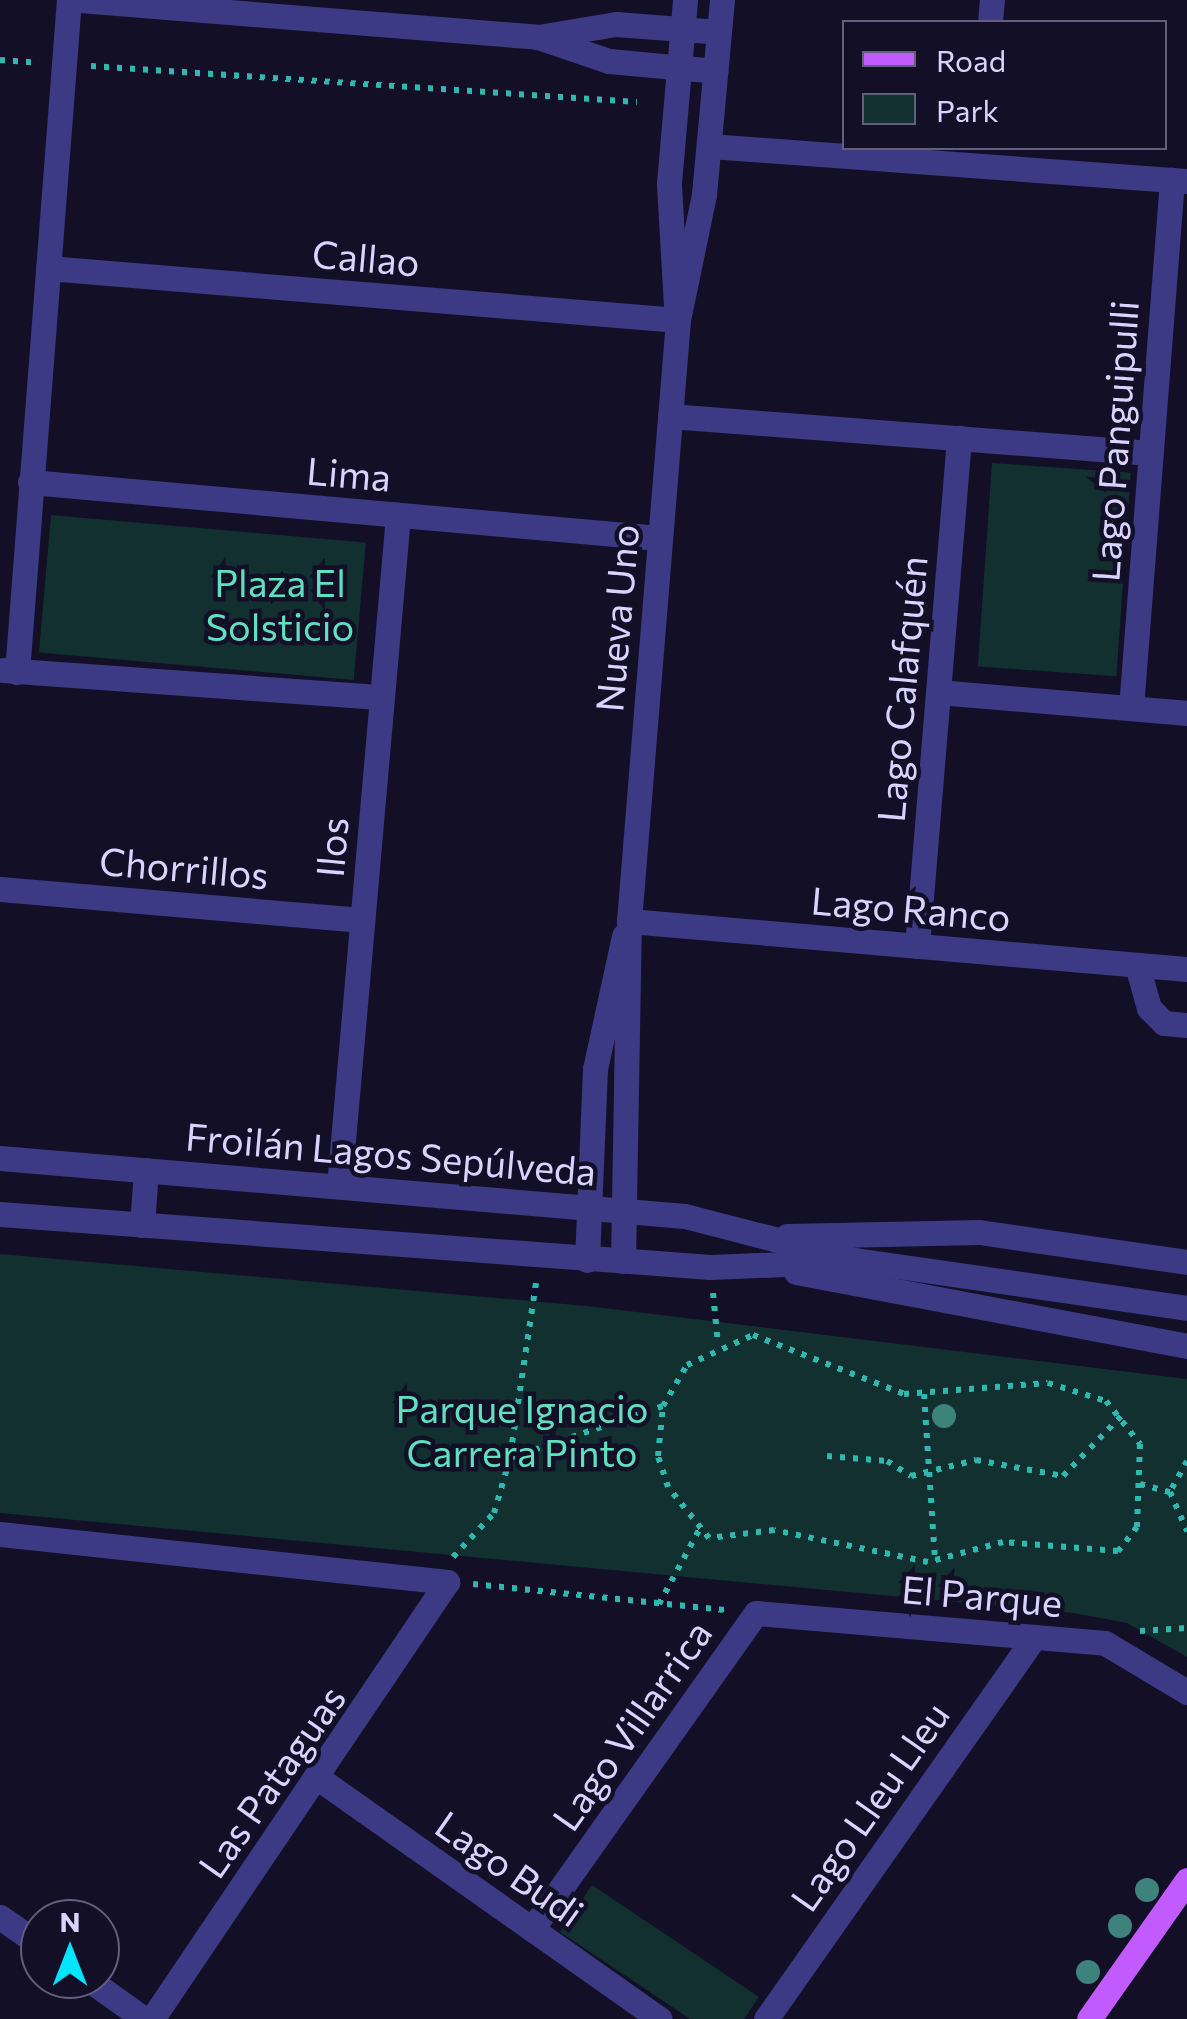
<!DOCTYPE html>
<html>
<head>
<meta charset="utf-8">
<style>
  body { margin:0 }
  #map { position:relative; width:1187px; height:2019px; overflow:hidden; background:#130f26; font-family:Commissioner,sans-serif }
  div>[style] { position:absolute }
  [style*='--x'] { left:calc(var(--x)*1px); top:calc(var(--y)*1px); width:calc(var(--w)*1px); rotate:calc(var(--a)*1deg) }
  .green>* { inset:0; background:#12302f; transform-origin:0 0 }
  .path>* { height:6px; margin-top:-3px; transform-origin:0; background:repeating-linear-gradient(90deg,#2fb8b0 0 5px,transparent 0 13px) }
  .minor>* { height:25px; margin:-12.5px; padding:0 12.5px; transform-origin:12.5px; border-radius:12.5px; background:#3d3a85 }
  .major>* { height:25px; margin:-12.5px; padding:0 12.5px; transform-origin:12.5px; border-radius:12.5px; background:#c25bff }
  .trees>* { width:24px; height:24px; margin:-12px; border-radius:50%; background:#3d827b }
  span { translate:-50% -50%; white-space:nowrap; text-align:center; line-height:1.15; -webkit-text-stroke:9px #130f26; paint-order:stroke }
  .street-label { font-size:38px; color:#d9d4ff }
  .park-label { font-size:38px; color:#5fe0c0 }
  .legend { position:absolute; left:842px; top:20px; width:325px; height:130px; box-sizing:border-box; background:#130f26; border:2px solid #625e7d; margin:0; padding:12px 18px; list-style:none; font-size:30px; color:#d9d4ff }
  .legend li { display:flex; align-items:center; gap:20px; height:50px }
  .legend b { width:50px; border:2px solid #625e7d }
  .north { position:absolute; left:20px; top:1899px; width:100px; height:100px; box-sizing:border-box; background:#130f26; border:2px solid #625e7d; border-radius:50%; rotate:0deg; font-size:28px; font-weight:700; line-height:40px; text-align:center; color:#d9d4ff }
  .north::after { content:''; display:block; margin:auto; width:35px; height:45px; background:#00e5ff; clip-path:polygon(50% 0,100% 100%,50% 72%,0 100%) }
</style>
</head>
<body>
<div id="map">
  <div class="green">
    <div style="left:992px;top:463px;width:139px;height:204px;rotate:4deg"></div>
    <div style="left:51px;top:515px;width:316px;height:138px;rotate:5deg"></div>
    <div style="clip-path:polygon(0 1254px,587px 1306px,1187px 1379px,1187px 1657px,1127px 1623px,1074px 1613px,0 1513px)"></div>
    <div style="clip-path:polygon(592px 1885px,759px 1997px,744px 2019px,690px 2019px,560px 1932px)"></div>
  </div>
  <div class="path">
    <div style="--x:0;--y:60;--w:39;--a:4"></div>
    <div style="--x:91;--y:66;--w:547;--a:3.77"></div>
    <div style="--x:536;--y:1283;--w:177;--a:98.5"></div>
    <div style="--x:510;--y:1458;--w:162;--a:-18.8"></div>
    <div style="--x:663;--y:1406;--w:48;--a:-59.7"></div>
    <div style="--x:687;--y:1365;--w:72;--a:-24.4"></div>
    <div style="--x:753;--y:1335;--w:162;--a:21.3"></div>
    <div style="--x:904;--y:1394;--w:144;--a:-4.4"></div>
    <div style="--x:1048;--y:1383;--w:61;--a:17.2"></div>
    <div style="--x:1106;--y:1401;--w:55;--a:51.7"></div>
    <div style="--x:1140;--y:1444;--w:83;--a:92.1"></div>
    <div style="--x:1137;--y:1527;--w:31;--a:128"></div>
    <div style="--x:1118;--y:1551;--w:115;--a:-175.5"></div>
    <div style="--x:1003;--y:1542;--w:78;--a:165.1"></div>
    <div style="--x:928;--y:1562;--w:157;--a:-168.3"></div>
    <div style="--x:774;--y:1530;--w:65;--a:173"></div>
    <div style="--x:709;--y:1538;--w:65;--a:-128.8"></div>
    <div style="--x:668;--y:1487;--w:33;--a:-108"></div>
    <div style="--x:658;--y:1456;--w:50;--a:-84.3"></div>
    <div style="--x:713;--y:1293;--w:51;--a:84.4"></div>
    <div style="--x:924;--y:1394;--w:166;--a:86.2"></div>
    <div style="--x:827;--y:1456;--w:60;--a:4.8"></div>
    <div style="--x:887;--y:1461;--w:28;--a:32"></div>
    <div style="--x:911;--y:1476;--w:67;--a:-13.8"></div>
    <div style="--x:976;--y:1460;--w:88;--a:10.4"></div>
    <div style="--x:1063;--y:1476;--w:86;--a:-45.9"></div>
    <div style="--x:1187;--y:1461;--w:35;--a:119"></div>
    <div style="--x:1170;--y:1492;--w:43;--a:66.4"></div>
    <div style="--x:1140;--y:1484;--w:31;--a:15"></div>
    <div style="--x:453;--y:1557;--w:60;--a:-47"></div>
    <div style="--x:494;--y:1513;--w:57;--a:-73.8"></div>
    <div style="--x:473;--y:1584;--w:253;--a:5.9"></div>
    <div style="--x:659;--y:1604;--w:84;--a:-61.6"></div>
    <div style="--x:1140;--y:1631;--w:47;--a:-3.7"></div>
  </div>
  <div class="minor">
    <div style="--x:80;--y:0;--w:459;--a:4.6"></div>
    <div style="--x:538;--y:37;--w:79;--a:-9.5"></div>
    <div style="--x:616;--y:24;--w:103;--a:4.4"></div>
    <div style="--x:990;--y:22;--w:22;--a:-85"></div>
    <div style="--x:538;--y:37;--w:75;--a:18.7"></div>
    <div style="--x:609;--y:61;--w:107;--a:5.3"></div>
    <div style="--x:710;--y:146;--w:478;--a:4.2"></div>
    <div style="--x:48;--y:268;--w:632;--a:4.72"></div>
    <div style="--x:676;--y:306;--w:123;--a:-93.3"></div>
    <div style="--x:669;--y:183;--w:184;--a:-85"></div>
    <div style="--x:670;--y:416;--w:482;--a:4.4"></div>
    <div style="--x:30;--y:482;--w:632;--a:5.08"></div>
    <div style="--x:3;--y:670;--w:380;--a:4.1"></div>
    <div style="--x:17;--y:672;--w:674;--a:-85.58"></div>
    <div style="--x:938;--y:692;--w:250;--a:4.8"></div>
    <div style="--x:1131;--y:708;--w:530;--a:-85.56"></div>
    <div style="--x:0;--y:889;--w:363;--a:4.9"></div>
    <div style="--x:629;--y:921;--w:560;--a:4.92"></div>
    <div style="--x:917;--y:946;--w:510;--a:-85.27"></div>
    <div style="--x:1137;--y:965;--w:45;--a:74.4"></div>
    <div style="--x:1149;--y:1008;--w:21;--a:45"></div>
    <div style="--x:1164;--y:1023;--w:23;--a:5"></div>
    <div style="--x:0;--y:1158;--w:687;--a:4.84"></div>
    <div style="--x:685;--y:1216;--w:176;--a:14.5"></div>
    <div style="--x:855;--y:1260;--w:335;--a:8.2"></div>
    <div style="--x:339;--y:1186;--w:674;--a:-84.97"></div>
    <div style="--x:0;--y:1214;--w:712;--a:4.27"></div>
    <div style="--x:710;--y:1267;--w:125;--a:-2.3"></div>
    <div style="--x:142;--y:1225;--w:55;--a:-85.8"></div>
    <div style="--x:787;--y:1236;--w:192;--a:-1.2"></div>
    <div style="--x:979;--y:1232;--w:210;--a:8.2"></div>
    <div style="--x:587;--y:1260;--w:191;--a:-87.6"></div>
    <div style="--x:595;--y:1069;--w:136;--a:-77.7"></div>
    <div style="--x:623;--y:1261;--w:340;--a:-89"></div>
    <div style="--x:629;--y:921;--w:603;--a:-85.34"></div>
    <div style="--x:678;--y:320;--w:129;--a:-78.3"></div>
    <div style="--x:704;--y:194;--w:195;--a:-84.7"></div>
    <div style="--x:796;--y:1272;--w:398;--a:10.7"></div>
    <div style="--x:0;--y:1534;--w:450;--a:6.1"></div>
    <div style="--x:447;--y:1582;--w:527;--a:124.02"></div>
    <div style="--x:318;--y:1778;--w:418;--a:35.2"></div>
    <div style="--x:0;--y:1917;--w:49;--a:35"></div>
    <div style="--x:532;--y:1929;--w:387;--a:-54.7"></div>
    <div style="--x:756;--y:1613;--w:350;--a:4.9"></div>
    <div style="--x:1105;--y:1643;--w:96;--a:30.9"></div>
    <div style="--x:88;--y:1979;--w:69;--a:35.5"></div>
    <div style="--x:766;--y:2019;--w:467;--a:-54.9"></div>
  </div>
  <div class="major">
    <div style="--x:1089;--y:2019;--w:170;--a:-54.8"></div>
  </div>
  <div class="trees">
    <div style="left:944px;top:1416px"></div>
    <div style="left:1147px;top:1890px"></div>
    <div style="left:1120px;top:1926px"></div>
    <div style="left:1088px;top:1972px"></div>
  </div>
  <div class="street-label">
    <span style="left:366px;top:257px;rotate:5deg">Callao</span>
    <span style="left:1114px;top:441px;rotate:-86deg">Lago Panguipulli</span>
    <span style="left:349px;top:473px;rotate:5deg">Lima</span>
    <span style="left:616px;top:618px;rotate:-85deg">Nueva Uno</span>
    <span style="left:901px;top:689px;rotate:-85deg">Lago Calafquén</span>
    <span style="left:331px;top:847px;rotate:-85deg">Ilos</span>
    <span style="left:184px;top:867px;rotate:5deg">Chorrillos</span>
    <span style="left:911px;top:908px;rotate:5deg">Lago Ranco</span>
    <span style="left:391px;top:1153px;rotate:5deg">Froilán Lagos Sepúlveda</span>
    <span style="left:982px;top:1595px;rotate:5deg">El Parque</span>
    <span style="left:631px;top:1725px;rotate:-55deg">Lago Villarrica</span>
    <span style="left:271px;top:1781px;rotate:-55deg">Las Pataguas</span>
    <span style="left:869px;top:1806px;rotate:-55deg">Lago Lleu Lleu</span>
    <span style="left:510px;top:1868px;rotate:35deg">Lago Budi</span>
  </div>
  <div class="park-label">
    <span style="left:280px;top:604px">Plaza El<br>Solsticio</span>
    <span style="left:522px;top:1430px">Parque Ignacio<br>Carrera Pinto</span>
  </div>
  <ul class="legend">
  <li><b style="height:12px;background:#c25bff"></b>Road</li>
  <li><b style="height:28px;background:#12302f"></b>Park</li>
  </ul>
  <div class="north">N</div>
</div>
</body>
</html>
